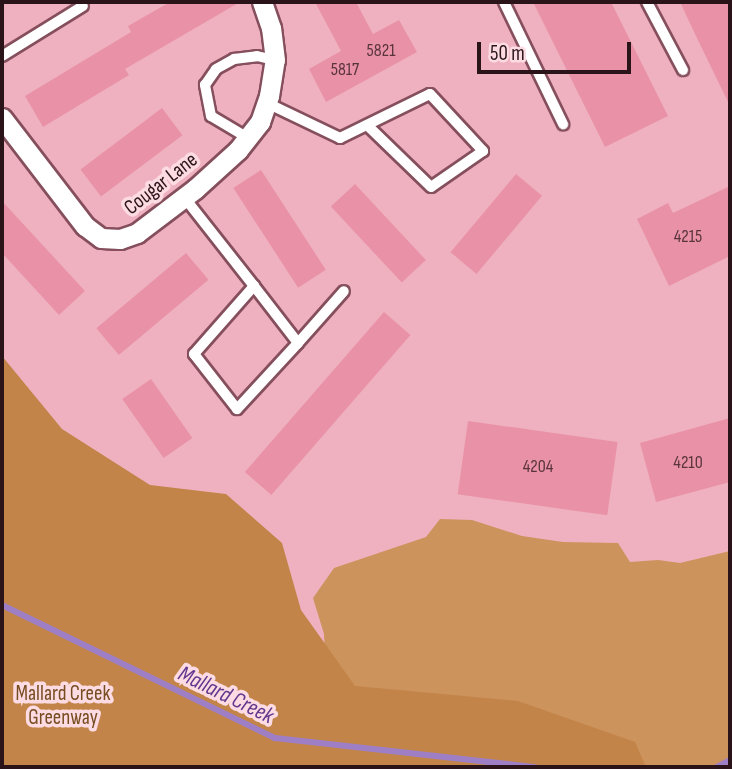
<!DOCTYPE html>
<html>
<head>
<meta charset="utf-8">
<style>
  body { margin:0 }
  #map { position:relative; width:732px; height:769px; overflow:hidden; background:#efb1bf; font-family:"Sofia Sans Condensed",sans-serif }
  div>[style] { position:absolute }
  [style*='--x'] { left:calc(var(--x)*1px); top:calc(var(--y)*1px); width:calc(var(--w)*1px); rotate:calc(var(--a)*1deg) }
  .green>* { inset:0; background:#cc935d }
  .forest>* { inset:0; background:#c28448 }
  .stream>* { height:6px; margin:-3px; padding:0 3px; transform-origin:3px; border-radius:3px; background:#9e7fc6 }
  .building>* { inset:0; background:#e992a7; transform-origin:0 0 }
  .roads { filter:drop-shadow(2px 0 #854f5d) drop-shadow(-2px 0 #854f5d) drop-shadow(0 2px #854f5d) drop-shadow(0 -2px #854f5d) }
  .lane>* { height:10px; margin:-5px; padding:0 5px; transform-origin:5px; border-radius:5px; background:#fff }
  .street>* { height:19px; margin:-9.5px; padding:0 9.5px; transform-origin:9.5px; border-radius:9.5px; background:#fff }
  span { translate:-50% -50%; white-space:nowrap; text-align:center; line-height:1.15; -webkit-text-stroke:7px #fcdbe2; paint-order:stroke }
  .number-label { font-size:18px; color:#5a343d }
  .number-label span { -webkit-text-stroke-width:0 }
  .street-label { font-size:21px; color:#2a141a }
  .park-label { font-size:21px; color:#774c20 }
  .water-label { font-size:23px; color:#62398e; font-style:italic }
  .frame { position:absolute; inset:0; border:4px solid #2a141a; pointer-events:none }
  .scale { position:absolute; left:477px; top:42px; width:154px; height:32px; box-sizing:border-box; border:4px solid #2a141a; border-top:0; padding-left:9px; font-size:21px; line-height:24px; white-space:nowrap; color:#2a141a; -webkit-text-stroke:5px #fcdbe2; paint-order:stroke }
</style>
</head>
<body>
<div id="map">
  <div class="green">
    <div style="clip-path:polygon(440px 519px,472px 520px,522px 536px,563px 542px,618px 543px,630px 562px,658px 560px,680px 563px,730px 551px,730px 767px,620px 767px,327px 696px,324px 634px,313px 598px,334px 568px,426px 537px)"></div>
  </div>
  <div class="forest">
    <div style="clip-path:polygon(2px 356px,62px 429px,150px 485px,226px 494px,282px 543px,301px 610px,355px 686px,518px 701px,635px 742px,646px 767px,2px 767px)"></div>
  </div>
  <div class="stream">
    <div style="--x:2;--y:605;--w:304;--a:26"></div>
    <div style="--x:275;--y:738;--w:262;--a:6.4"></div>
    <div style="--x:717;--y:767;--w:15;--a:-28"></div>
  </div>
  <div class="building">
    <div style="clip-path:polygon(170px 2px,240px 2px,125px 69px,129px 75px,43px 127px,25px 96px,131px 32px,128px 26px)"></div>
    <div style="clip-path:polygon(315px 2px,356px 2px,373px 34px,399px 20px,417px 52px,326px 102px,309px 69px,341px 51px)"></div>
    <div style="clip-path:polygon(533px 2px,611px 2px,668px 116px,605px 147px)"></div>
    <div style="clip-path:polygon(680px 2px,730px 2px,730px 106px,695px 34px)"></div>
    <div style="left:162px;top:108px;width:34px;height:102px;rotate:53deg"></div>
    <div style="left:261px;top:170px;width:119px;height:33px;rotate:57deg"></div>
    <div style="left:516px;top:174px;width:34px;height:102px;rotate:40deg"></div>
    <div style="left:355px;top:184px;width:104px;height:33px;rotate:47deg"></div>
    <div style="clip-path:polygon(730px 186px,730px 256px,669px 286px,637px 219px,668px 203px,673px 213px)"></div>
    <div style="clip-path:polygon(2px 201px,85px 291px,59px 315px,2px 253px)"></div>
    <div style="left:186px;top:253px;width:35px;height:117px;rotate:50deg"></div>
    <div style="left:384px;top:312px;width:35px;height:212px;rotate:41deg"></div>
    <div style="left:151px;top:379px;width:72px;height:35px;rotate:55deg"></div>
    <div style="clip-path:polygon(730px 418px,730px 482px,656px 502px,640px 443px)"></div>
    <div style="left:468px;top:421px;width:151px;height:74px;rotate:8deg"></div>
  </div>
  <div class="roads">
    <div class="lane">
      <div style="--x:504;--y:2;--w:136;--a:64.2"></div>
      <div style="--x:647;--y:2;--w:77;--a:62.1"></div>
      <div style="--x:2;--y:56;--w:95;--a:-31.7"></div>
      <div style="--x:267;--y:103;--w:81;--a:25.6"></div>
      <div style="--x:340;--y:138;--w:100;--a:-26.1"></div>
      <div style="--x:430;--y:94;--w:78;--a:47.1"></div>
      <div style="--x:483;--y:151;--w:63;--a:145.3"></div>
      <div style="--x:431;--y:187;--w:89;--a:-135.9"></div>
      <div style="--x:248;--y:138;--w:43;--a:-149.3"></div>
      <div style="--x:211;--y:116;--w:32;--a:-101"></div>
      <div style="--x:205;--y:85;--w:19;--a:-55"></div>
      <div style="--x:216;--y:69;--w:21;--a:-29"></div>
      <div style="--x:234;--y:59;--w:23;--a:-7"></div>
      <div style="--x:257;--y:56;--w:18;--a:13"></div>
      <div style="--x:184;--y:197;--w:113;--a:51.8"></div>
      <div style="--x:254;--y:286;--w:72;--a:52.3"></div>
      <div style="--x:298;--y:343;--w:90;--a:132.7"></div>
      <div style="--x:237;--y:409;--w:70;--a:-128"></div>
      <div style="--x:194;--y:354;--w:91;--a:-48.6"></div>
      <div style="--x:298;--y:343;--w:69;--a:-48.5"></div>
    </div>
    <div class="street">
      <div style="--x:2;--y:118;--w:136;--a:52.5"></div>
      <div style="--x:85;--y:226;--w:20;--a:37"></div>
      <div style="--x:101;--y:238;--w:19;--a:3"></div>
      <div style="--x:120;--y:239;--w:18;--a:-19"></div>
      <div style="--x:137;--y:233;--w:73;--a:-37.2"></div>
      <div style="--x:195;--y:189;--w:58;--a:-42.2"></div>
      <div style="--x:238;--y:150;--w:36;--a:-52"></div>
      <div style="--x:260;--y:122;--w:28;--a:-71"></div>
      <div style="--x:269;--y:96;--w:36;--a:-81"></div>
      <div style="--x:275;--y:60;--w:32;--a:-97"></div>
      <div style="--x:271;--y:28;--w:28;--a:-109"></div>
    </div>
  </div>
  <div class="number-label">
    <span style="left:381px;top:51px">5821</span>
    <span style="left:345px;top:70px">5817</span>
    <span style="left:688px;top:237px">4215</span>
    <span style="left:688px;top:463px">4210</span>
    <span style="left:538px;top:467px">4204</span>
  </div>
  <div class="street-label">
    <span style="left:161px;top:184px;rotate:-38deg">Cougar Lane</span>
  </div>
  <div class="park-label">
    <span style="left:63px;top:706px">Mallard Creek<br>Greenway</span>
  </div>
  <div class="water-label">
    <span style="left:226px;top:695px;rotate:26deg">Mallard Creek</span>
  </div>
  <div class="frame"></div>
  <div class="scale">50 m</div>
</div>
</body>
</html>
